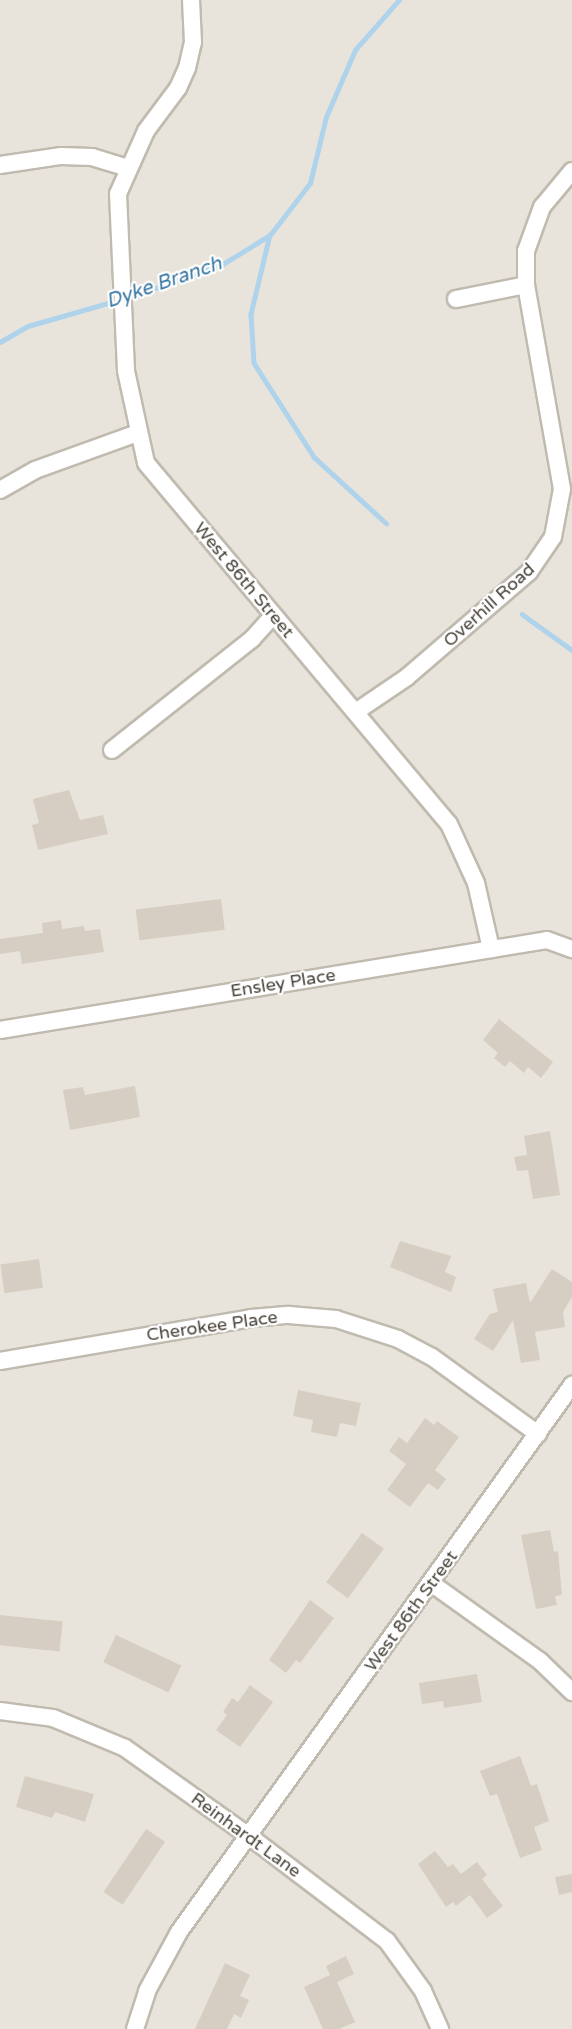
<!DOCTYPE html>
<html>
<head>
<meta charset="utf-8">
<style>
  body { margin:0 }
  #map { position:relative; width:572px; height:2029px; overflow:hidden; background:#f5f2ec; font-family:"Varela Round",sans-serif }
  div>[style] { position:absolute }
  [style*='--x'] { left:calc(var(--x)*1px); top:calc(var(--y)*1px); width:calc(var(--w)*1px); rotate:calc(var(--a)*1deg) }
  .residential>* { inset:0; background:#e8e4db; transform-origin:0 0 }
  .stream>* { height:4.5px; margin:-2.25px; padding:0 2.25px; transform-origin:2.25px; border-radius:2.25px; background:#afd3eb }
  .building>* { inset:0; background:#d6cec3; transform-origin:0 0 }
  .roads { filter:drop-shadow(2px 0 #c0baaf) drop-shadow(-2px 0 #c0baaf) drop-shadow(0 2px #c0baaf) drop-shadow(0 -2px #c0baaf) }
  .minor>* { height:16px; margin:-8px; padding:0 8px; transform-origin:8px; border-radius:8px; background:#fff }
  span { translate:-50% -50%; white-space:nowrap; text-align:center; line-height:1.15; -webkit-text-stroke:4.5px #fff; paint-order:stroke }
  .street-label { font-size:18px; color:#49433a }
  .water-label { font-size:20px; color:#3a78a4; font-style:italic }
</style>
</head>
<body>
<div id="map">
  <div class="residential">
    <div style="left:0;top:0;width:572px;height:2029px"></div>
  </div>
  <div class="stream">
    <div style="--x:270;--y:235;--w:81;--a:103.5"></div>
    <div style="--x:251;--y:314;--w:49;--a:86.5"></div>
    <div style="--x:254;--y:363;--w:112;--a:57.4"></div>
    <div style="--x:314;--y:457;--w:98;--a:42.5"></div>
    <div style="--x:127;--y:298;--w:102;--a:-19.5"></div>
    <div style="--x:223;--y:264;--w:55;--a:-31.7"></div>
    <div style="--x:270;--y:235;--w:66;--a:-52.4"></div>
    <div style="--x:310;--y:183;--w:68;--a:-76.4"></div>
    <div style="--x:326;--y:117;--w:73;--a:-66.6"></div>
    <div style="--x:355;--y:50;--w:67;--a:-48.7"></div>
    <div style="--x:0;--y:342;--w:32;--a:-30"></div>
    <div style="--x:28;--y:326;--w:94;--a:-16.1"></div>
    <div style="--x:522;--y:614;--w:62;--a:35.8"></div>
  </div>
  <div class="building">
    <div style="clip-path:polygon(69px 790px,80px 820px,103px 815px,108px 834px,38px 850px,32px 825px,39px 823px,33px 799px)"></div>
    <div style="left:221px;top:899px;width:31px;height:86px;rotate:83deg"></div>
    <div style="clip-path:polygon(61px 920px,62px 929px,84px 926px,85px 931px,100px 929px,104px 952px,22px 964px,20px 951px,0 954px,0 939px,43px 933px,42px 923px)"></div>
    <div style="clip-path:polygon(499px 1019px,553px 1062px,541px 1078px,528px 1067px,524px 1073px,510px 1061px,505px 1067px,494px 1058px,498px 1053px,483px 1040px)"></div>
    <div style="clip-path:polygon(135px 1086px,140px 1117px,70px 1130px,63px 1090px,83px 1087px,85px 1095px)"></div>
    <div style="clip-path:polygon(550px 1131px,560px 1195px,533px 1199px,528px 1170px,517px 1171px,514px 1157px,527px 1155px,524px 1136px)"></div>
    <div style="clip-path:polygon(400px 1241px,451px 1256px,445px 1272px,456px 1277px,451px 1292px,390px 1267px)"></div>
    <div style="left:39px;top:1259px;width:29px;height:39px;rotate:82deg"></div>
    <div style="clip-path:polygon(552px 1269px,572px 1282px,572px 1297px,563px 1312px,565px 1327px,535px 1332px,540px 1360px,521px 1363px,513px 1320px,493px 1351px,474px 1339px,490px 1314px,498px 1312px,493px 1289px,526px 1283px,530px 1303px)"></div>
    <div style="clip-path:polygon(298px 1390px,361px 1403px,356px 1426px,340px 1423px,337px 1437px,311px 1432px,313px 1420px,293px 1416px)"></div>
    <div style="clip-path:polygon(425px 1418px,434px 1425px,437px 1421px,459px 1437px,435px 1470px,446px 1479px,438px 1490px,428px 1483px,410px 1507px,387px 1490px,406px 1464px,389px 1451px,399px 1437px,407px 1443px)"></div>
    <div style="clip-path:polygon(550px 1530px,554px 1552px,558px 1551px,562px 1595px,555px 1596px,557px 1605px,536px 1609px,521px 1535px)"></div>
    <div style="left:362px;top:1533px;width:27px;height:61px;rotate:36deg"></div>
    <div style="clip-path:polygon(310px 1600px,334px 1618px,300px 1663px,296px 1660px,286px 1673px,269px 1660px)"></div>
    <div style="left:0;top:1615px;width:63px;height:30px;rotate:6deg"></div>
    <div style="left:116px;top:1635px;width:72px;height:30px;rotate:25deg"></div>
    <div style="clip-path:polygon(477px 1674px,482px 1702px,444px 1708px,443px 1701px,422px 1704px,419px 1683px)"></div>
    <div style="clip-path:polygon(250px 1685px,273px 1702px,240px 1747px,216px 1730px,227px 1715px,223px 1712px,232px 1698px,238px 1702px)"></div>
    <div style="clip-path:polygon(520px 1756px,531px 1786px,537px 1784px,549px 1821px,534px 1827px,542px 1850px,520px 1858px,497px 1794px,490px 1796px,480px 1771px)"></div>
    <div style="clip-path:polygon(25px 1776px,94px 1794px,85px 1822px,55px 1812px,52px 1818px,16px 1807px)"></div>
    <div style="left:146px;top:1829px;width:23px;height:76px;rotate:34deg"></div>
    <div style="clip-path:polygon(435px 1851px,448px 1867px,453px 1864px,461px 1874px,477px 1862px,487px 1875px,482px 1879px,503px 1906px,487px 1918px,470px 1895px,456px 1906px,453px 1902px,446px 1907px,418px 1864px)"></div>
    <div style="clip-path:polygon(572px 1874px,572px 1892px,559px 1895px,555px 1877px)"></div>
    <div style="clip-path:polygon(346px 1956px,354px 1974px,337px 1982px,355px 2022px,339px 2029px,323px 2029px,304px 1987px,330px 1975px,326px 1966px)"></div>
    <div style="clip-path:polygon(225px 1963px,250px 1975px,240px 1996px,249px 2000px,241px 2018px,234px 2014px,227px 2029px,195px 2029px)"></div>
  </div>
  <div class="roads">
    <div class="minor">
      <div style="--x:191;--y:0;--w:42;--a:87.3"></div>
      <div style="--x:193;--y:42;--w:27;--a:103"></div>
      <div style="--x:187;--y:68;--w:22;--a:114"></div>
      <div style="--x:178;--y:88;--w:54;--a:126.7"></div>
      <div style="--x:146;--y:131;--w:69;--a:114"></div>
      <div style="--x:118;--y:194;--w:177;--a:87.4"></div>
      <div style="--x:126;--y:371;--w:94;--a:77.7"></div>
      <div style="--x:146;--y:463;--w:471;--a:50"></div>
      <div style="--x:449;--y:824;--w:65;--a:65.4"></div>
      <div style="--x:476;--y:883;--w:68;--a:77.2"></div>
      <div style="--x:0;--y:165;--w:62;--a:-8.4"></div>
      <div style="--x:61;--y:156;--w:31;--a:2"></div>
      <div style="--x:92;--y:157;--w:38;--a:17"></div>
      <div style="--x:456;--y:299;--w:71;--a:-11.3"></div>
      <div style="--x:0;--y:490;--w:40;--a:-29.7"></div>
      <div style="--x:35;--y:470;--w:109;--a:-19.8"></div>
      <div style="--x:357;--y:711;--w:60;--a:-34.2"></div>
      <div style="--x:407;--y:677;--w:161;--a:-40.7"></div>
      <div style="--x:529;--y:572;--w:42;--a:-55.6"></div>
      <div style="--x:553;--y:537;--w:49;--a:-79.4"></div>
      <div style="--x:562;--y:489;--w:207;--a:-100"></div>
      <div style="--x:526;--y:285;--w:34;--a:-90"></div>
      <div style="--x:526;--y:251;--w:47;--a:-70"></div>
      <div style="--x:542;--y:207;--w:47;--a:-50.2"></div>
      <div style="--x:112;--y:750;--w:179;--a:-38.4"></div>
      <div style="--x:252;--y:639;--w:31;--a:-48"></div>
      <div style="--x:0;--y:1030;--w:554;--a:-9.34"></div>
      <div style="--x:547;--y:940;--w:27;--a:20"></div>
      <div style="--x:0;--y:1361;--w:255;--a:-9.7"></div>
      <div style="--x:251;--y:1318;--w:38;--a:-5"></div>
      <div style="--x:289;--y:1315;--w:47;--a:4.9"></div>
      <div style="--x:336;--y:1319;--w:65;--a:17.9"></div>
      <div style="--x:398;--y:1339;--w:38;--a:28"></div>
      <div style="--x:432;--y:1357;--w:131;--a:36"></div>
      <div style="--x:431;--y:1583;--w:134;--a:35.6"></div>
      <div style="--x:540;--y:1661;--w:45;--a:44.1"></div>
      <div style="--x:0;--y:1711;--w:53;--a:7.5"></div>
      <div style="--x:53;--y:1718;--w:78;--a:22.6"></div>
      <div style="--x:125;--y:1748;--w:152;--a:35.4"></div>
      <div style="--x:249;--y:1836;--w:173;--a:37.3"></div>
      <div style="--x:387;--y:1941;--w:62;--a:54.2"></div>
      <div style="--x:423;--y:1991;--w:42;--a:65.9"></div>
      <div style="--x:135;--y:2029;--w:40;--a:-72"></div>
      <div style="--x:147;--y:1991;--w:67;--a:-61.5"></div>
      <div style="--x:179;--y:1932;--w:674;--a:-54.3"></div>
    </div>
  </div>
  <div class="street-label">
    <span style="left:244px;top:580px;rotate:50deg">West 86th Street</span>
    <span style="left:489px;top:605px;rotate:-42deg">Overhill Road</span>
    <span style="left:283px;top:983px;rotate:-9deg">Ensley Place</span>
    <span style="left:212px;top:1326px;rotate:-8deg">Cherokee Place</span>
    <span style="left:411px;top:1611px;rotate:-54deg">West 86th Street</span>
    <span style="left:246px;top:1835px;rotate:36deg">Reinhardt Lane</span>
  </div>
  <div class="water-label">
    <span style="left:164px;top:283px;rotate:-19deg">Dyke Branch</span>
  </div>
</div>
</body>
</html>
